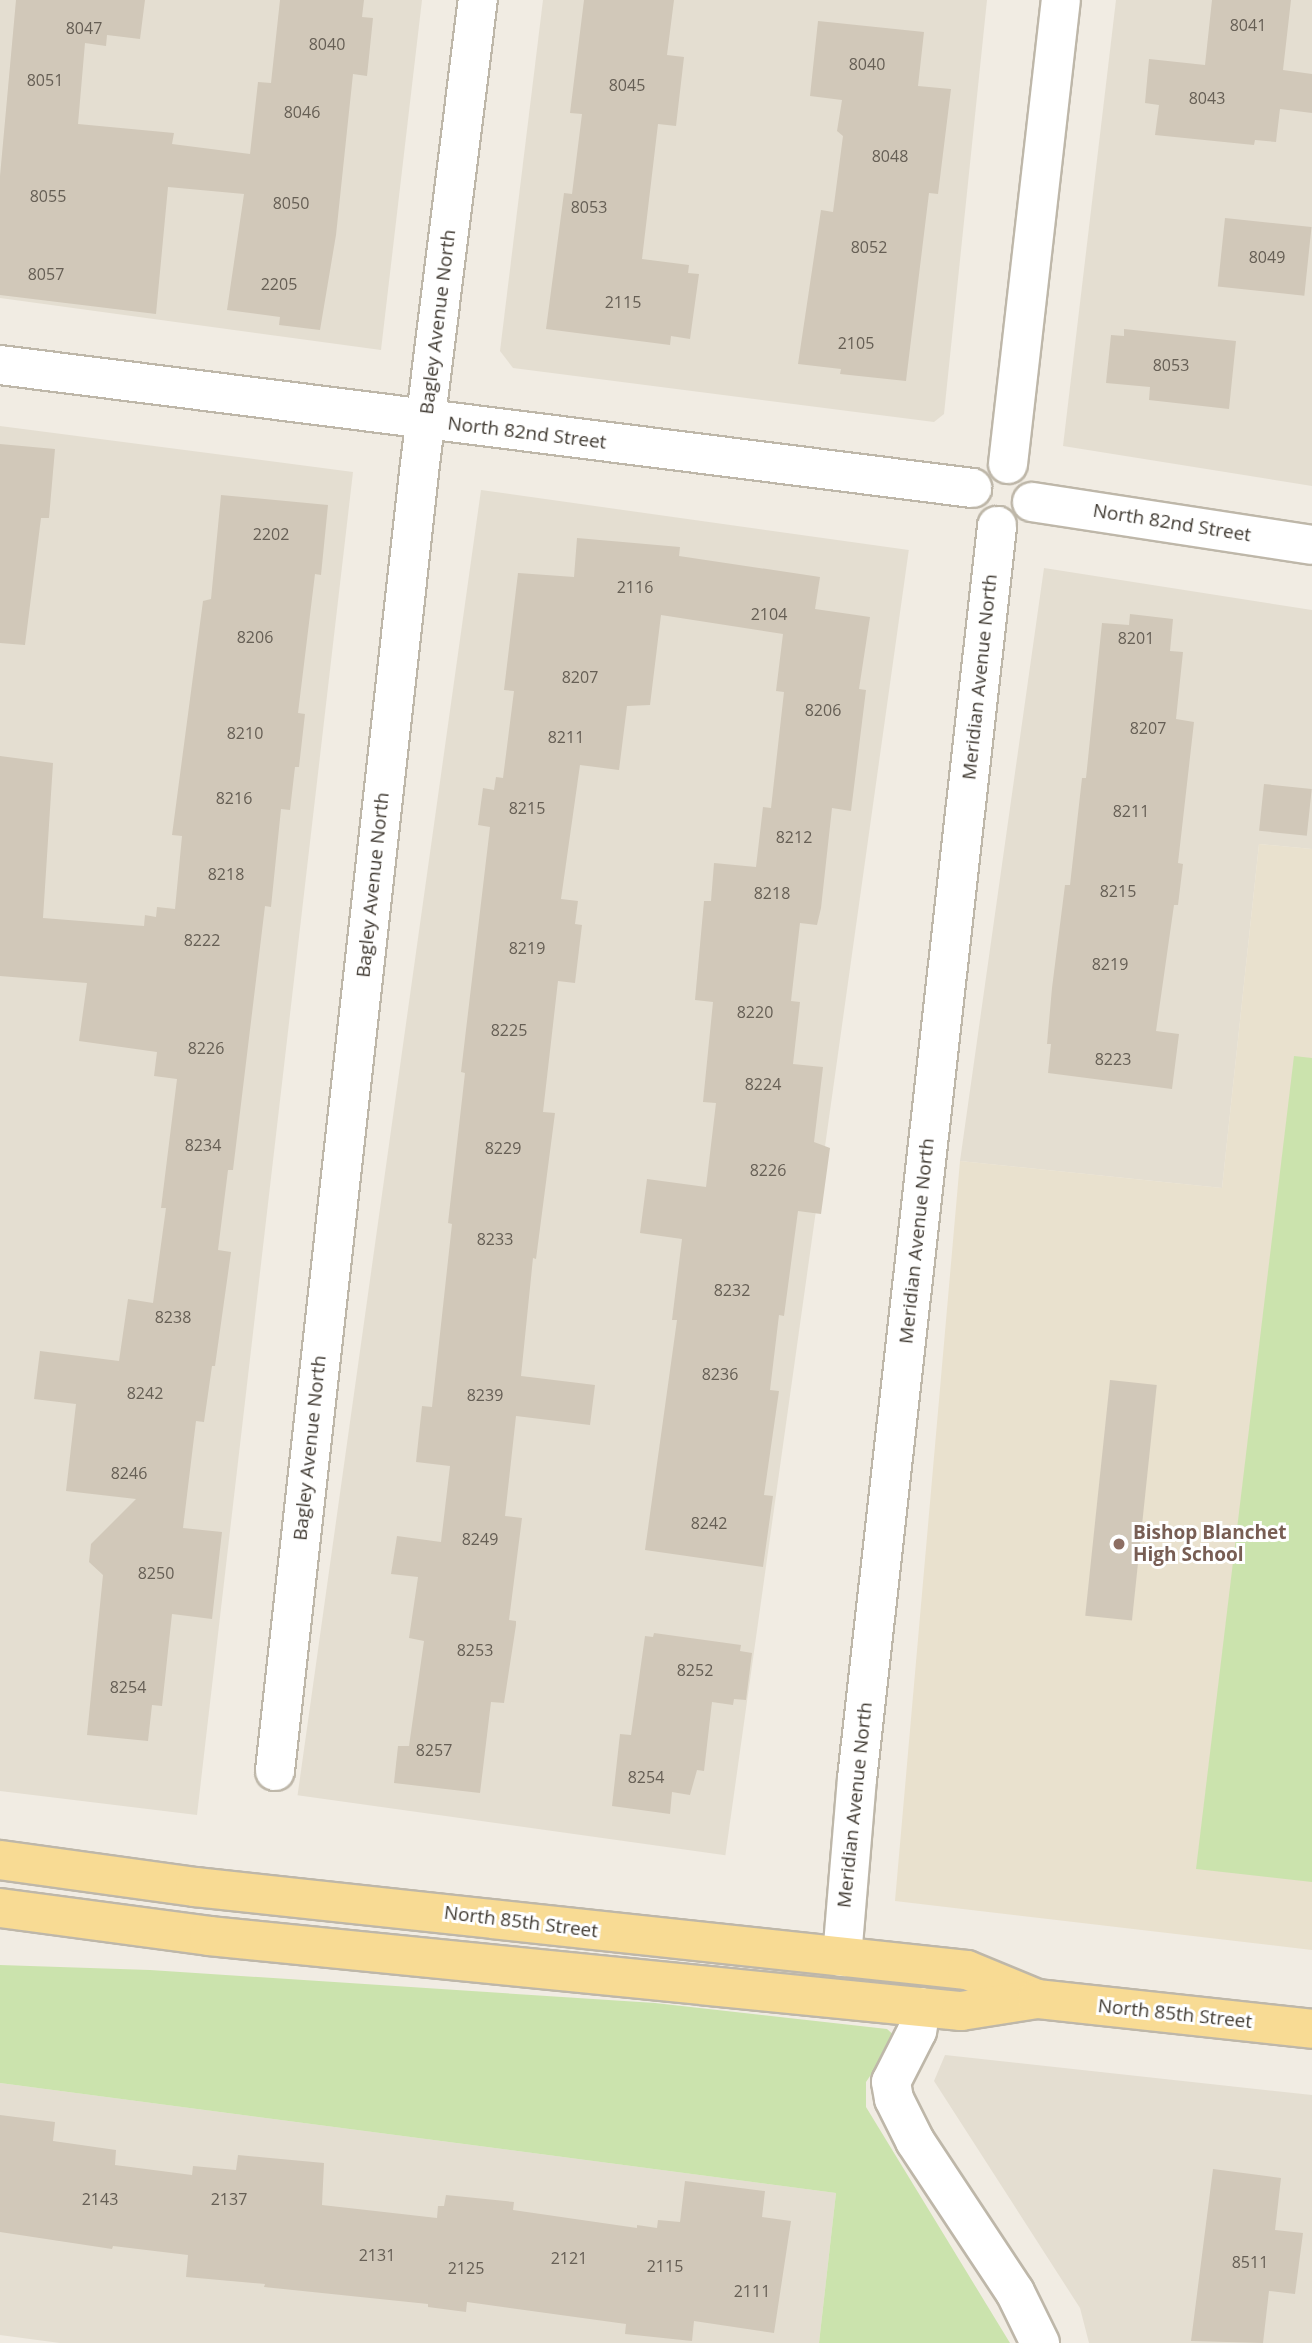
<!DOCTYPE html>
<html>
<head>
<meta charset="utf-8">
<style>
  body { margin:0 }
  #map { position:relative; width:1312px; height:2343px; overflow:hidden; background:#f1ece3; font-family:"Open Sans",sans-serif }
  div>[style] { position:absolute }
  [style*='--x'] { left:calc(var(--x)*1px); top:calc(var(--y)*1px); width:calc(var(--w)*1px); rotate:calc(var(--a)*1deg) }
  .residential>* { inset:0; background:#e4ded1; transform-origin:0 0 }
  .education>* { inset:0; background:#e9e1ce }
  .green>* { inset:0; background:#cbe3ad }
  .building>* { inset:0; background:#d1c8b9; transform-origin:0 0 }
  .roads { filter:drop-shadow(2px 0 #beb7a9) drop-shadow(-2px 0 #beb7a9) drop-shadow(0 2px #beb7a9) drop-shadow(0 -2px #beb7a9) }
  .minor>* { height:38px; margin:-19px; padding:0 19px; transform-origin:19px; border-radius:19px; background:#fff }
  .major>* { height:38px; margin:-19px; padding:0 19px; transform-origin:19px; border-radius:19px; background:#f8db94 }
  .dots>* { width:19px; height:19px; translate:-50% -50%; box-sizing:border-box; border:4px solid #fff; border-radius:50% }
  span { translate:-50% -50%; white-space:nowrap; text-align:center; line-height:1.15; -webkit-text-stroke:6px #fff; paint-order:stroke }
  .number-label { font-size:16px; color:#665f55 }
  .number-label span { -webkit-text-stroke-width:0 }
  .street-label { font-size:19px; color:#423c34 }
  .education-label { font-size:19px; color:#785e54; font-weight:700 }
  .left { translate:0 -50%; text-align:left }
</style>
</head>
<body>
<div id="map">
  <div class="residential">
    <div style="clip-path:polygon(0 0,422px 0,381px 350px,0 298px)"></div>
    <div style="clip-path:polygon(543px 0,987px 0,944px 414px,934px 422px,513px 368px,500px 351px)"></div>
    <div style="clip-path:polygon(1116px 0,1312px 0,1312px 486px,1063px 446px)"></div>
    <div style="clip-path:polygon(0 426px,353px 472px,197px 1815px,0 1791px)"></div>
    <div style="left:481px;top:490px;width:432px;height:1318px;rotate:8deg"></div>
    <div style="clip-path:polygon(1044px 568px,1312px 610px,1312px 849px,1259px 844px,1222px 1188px,960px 1161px)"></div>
    <div style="clip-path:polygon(945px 2055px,1312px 2095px,1312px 2343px,1089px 2343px,1080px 2308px,934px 2081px)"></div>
    <div style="clip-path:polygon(0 2083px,836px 2193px,819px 2343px,60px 2343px,0 2335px)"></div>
  </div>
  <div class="education">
    <div style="clip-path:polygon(1259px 844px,1312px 849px,1312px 1950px,895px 1901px,960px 1161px,1222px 1188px)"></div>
  </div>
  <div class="green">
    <div style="clip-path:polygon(1294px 1056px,1312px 1058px,1312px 1882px,1196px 1869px)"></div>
    <div style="clip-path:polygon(0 1965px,150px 1970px,655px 2003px,887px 2029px,896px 2037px,866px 2082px,866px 2107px,1010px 2343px,819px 2343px,836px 2193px,0 2083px)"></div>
  </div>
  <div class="building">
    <div style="clip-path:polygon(16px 0,145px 0,140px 39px,107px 35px,106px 46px,85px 43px,78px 124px,174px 133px,172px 144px,250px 154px,258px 82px,271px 83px,280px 0,364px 0,362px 17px,373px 18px,367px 76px,353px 74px,336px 235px,320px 330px,279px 325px,280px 317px,227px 310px,244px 194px,168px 187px,156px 314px,0 295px,0 176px)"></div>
    <div style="clip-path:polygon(584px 0,674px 0,667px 55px,684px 57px,676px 126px,658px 124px,642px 259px,689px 265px,688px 273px,699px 274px,690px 339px,671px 336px,670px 345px,546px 329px,564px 193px,572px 194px,582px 114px,570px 113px)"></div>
    <div style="clip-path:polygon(1212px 0,1291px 0,1283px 70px,1312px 74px,1312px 113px,1280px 109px,1276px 142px,1255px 140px,1254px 145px,1155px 135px,1159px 105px,1145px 103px,1149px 59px,1205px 65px)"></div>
    <div style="clip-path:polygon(818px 21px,924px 32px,918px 86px,951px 89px,938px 194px,929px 193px,906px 381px,840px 374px,841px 369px,798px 364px,821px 210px,833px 212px,843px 136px,837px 131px,842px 100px,810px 96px)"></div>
    <div style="left:1225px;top:218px;width:87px;height:69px;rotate:6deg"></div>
    <div style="clip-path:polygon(1124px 329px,1236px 341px,1229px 409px,1149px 400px,1150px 387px,1106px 383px,1111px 335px,1124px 336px)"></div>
    <div style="clip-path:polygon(0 444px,55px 449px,49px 518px,41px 518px,25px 645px,0 643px)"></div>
    <div style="clip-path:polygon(221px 495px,328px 505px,321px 575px,315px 574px,298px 713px,305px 714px,299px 767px,295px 767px,290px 810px,281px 809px,271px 907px,265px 906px,233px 1170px,228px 1170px,218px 1250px,231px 1252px,215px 1366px,212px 1366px,204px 1422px,196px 1421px,183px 1528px,222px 1532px,212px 1619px,172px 1614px,162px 1706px,152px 1705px,148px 1741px,87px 1735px,103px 1575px,89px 1562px,91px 1544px,136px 1499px,66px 1491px,76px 1404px,34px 1399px,40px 1351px,119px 1361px,128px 1299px,153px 1303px,166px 1208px,161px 1208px,177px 1079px,154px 1076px,157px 1052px,79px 1041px,87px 983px,0 976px,0 756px,53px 763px,43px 918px,144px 926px,145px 915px,156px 917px,157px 907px,175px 909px,182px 836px,172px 835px,203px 601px,211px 599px)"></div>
    <div style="clip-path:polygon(577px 538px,680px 547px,679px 556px,820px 577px,815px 609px,870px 617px,859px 689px,866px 690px,851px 811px,832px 808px,821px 908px,817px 925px,800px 923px,791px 1001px,800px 1002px,793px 1064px,823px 1067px,814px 1142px,830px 1148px,821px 1214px,798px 1211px,784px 1316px,779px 1315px,770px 1390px,779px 1391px,764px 1495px,773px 1496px,763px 1567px,645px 1550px,677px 1320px,672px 1320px,682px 1239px,640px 1233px,647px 1179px,706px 1187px,716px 1103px,703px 1102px,713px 1002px,695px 1000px,704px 901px,711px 901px,714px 863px,756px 867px,763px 807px,771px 808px,784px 692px,776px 691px,783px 634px,661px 615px,650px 705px,627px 706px,619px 770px,580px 765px,561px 899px,578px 901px,575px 924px,582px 925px,575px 983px,558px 981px,543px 1112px,555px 1113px,536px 1259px,533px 1258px,521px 1376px,595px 1385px,590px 1425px,516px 1416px,505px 1516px,522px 1518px,509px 1620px,516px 1621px,516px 1625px,504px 1703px,491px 1702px,480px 1793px,394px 1783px,398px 1746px,409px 1746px,424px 1641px,409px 1638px,418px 1577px,391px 1574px,397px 1536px,441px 1542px,450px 1466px,416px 1462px,422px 1406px,432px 1407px,452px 1224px,448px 1223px,465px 1073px,461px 1072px,490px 827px,478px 825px,483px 788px,494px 790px,496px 777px,503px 778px,514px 691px,504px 690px,518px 573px,574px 577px)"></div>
    <div style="clip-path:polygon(1130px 614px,1173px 619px,1170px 651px,1183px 652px,1176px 719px,1194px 722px,1178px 863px,1183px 864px,1178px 905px,1174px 905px,1156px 1031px,1179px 1034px,1172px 1089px,1048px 1073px,1051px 1044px,1047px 1044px,1052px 988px,1065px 885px,1070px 885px,1082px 778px,1086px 778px,1102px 623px,1129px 625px)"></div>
    <div style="left:1264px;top:784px;width:48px;height:47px;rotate:6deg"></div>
    <div style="left:1110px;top:1380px;width:47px;height:237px;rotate:6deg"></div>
    <div style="clip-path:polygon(654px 1633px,741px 1645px,740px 1651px,752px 1653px,746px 1700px,734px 1699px,733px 1705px,712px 1702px,704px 1771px,697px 1770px,690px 1795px,672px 1792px,670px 1814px,612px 1806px,620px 1734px,631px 1735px,645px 1636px,653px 1637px)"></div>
    <div style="clip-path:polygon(0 2115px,55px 2122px,53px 2141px,116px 2150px,115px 2165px,192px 2175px,193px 2166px,236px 2170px,238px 2155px,324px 2163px,322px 2205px,437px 2218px,438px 2206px,444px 2206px,446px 2195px,514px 2202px,513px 2210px,637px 2228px,637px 2225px,657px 2228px,658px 2220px,680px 2222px,685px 2181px,765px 2191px,762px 2217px,791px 2221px,774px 2333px,694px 2321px,692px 2341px,625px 2334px,626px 2324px,467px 2302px,466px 2312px,428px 2307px,428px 2304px,264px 2287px,265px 2284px,186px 2277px,188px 2255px,113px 2246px,112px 2249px,0 2232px)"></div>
    <div style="clip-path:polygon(1213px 2169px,1281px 2178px,1275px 2230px,1303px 2233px,1295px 2294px,1269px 2291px,1263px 2343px,1191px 2341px)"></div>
  </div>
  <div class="roads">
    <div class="minor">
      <div style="--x:0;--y:365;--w:980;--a:7.21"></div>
      <div style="--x:1008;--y:464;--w:467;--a:-83.5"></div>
      <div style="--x:1032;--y:502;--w:283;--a:8.7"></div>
      <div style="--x:275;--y:1771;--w:1307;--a:-83.67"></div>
      <div style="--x:419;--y:472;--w:476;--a:-82.9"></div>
      <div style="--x:842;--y:1957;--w:179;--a:-85.2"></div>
      <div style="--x:857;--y:1779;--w:1261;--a:-83.62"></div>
      <div style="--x:921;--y:2007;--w:24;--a:99"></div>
      <div style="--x:917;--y:2031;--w:57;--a:117"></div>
      <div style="--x:891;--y:2082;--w:17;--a:80"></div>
      <div style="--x:894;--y:2099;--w:47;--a:63.4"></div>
      <div style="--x:915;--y:2141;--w:181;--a:56.5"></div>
      <div style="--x:1015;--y:2292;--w:57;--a:63.9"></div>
    </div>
    <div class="major">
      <div style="--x:0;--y:1860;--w:197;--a:7.9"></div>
      <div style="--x:195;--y:1887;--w:776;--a:6.14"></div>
      <div style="--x:967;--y:1970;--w:76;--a:22.5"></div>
      <div style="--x:0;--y:1908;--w:211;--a:7.6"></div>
      <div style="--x:209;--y:1936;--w:756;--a:5.7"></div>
      <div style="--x:961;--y:2011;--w:77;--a:-9"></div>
      <div style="--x:1037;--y:1999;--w:277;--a:6.2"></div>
    </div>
  </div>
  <div class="dots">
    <div style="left:1119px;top:1544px;background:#8d6e63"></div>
  </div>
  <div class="number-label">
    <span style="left:1248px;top:25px">8041</span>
    <span style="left:84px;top:28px">8047</span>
    <span style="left:327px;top:44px">8040</span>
    <span style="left:867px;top:64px">8040</span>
    <span style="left:45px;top:80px">8051</span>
    <span style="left:627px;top:85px">8045</span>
    <span style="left:1207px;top:98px">8043</span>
    <span style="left:302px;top:112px">8046</span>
    <span style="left:890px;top:156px">8048</span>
    <span style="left:48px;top:196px">8055</span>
    <span style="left:291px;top:203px">8050</span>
    <span style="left:589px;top:207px">8053</span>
    <span style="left:869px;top:247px">8052</span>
    <span style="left:1267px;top:257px">8049</span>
    <span style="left:46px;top:274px">8057</span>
    <span style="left:279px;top:284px">2205</span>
    <span style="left:623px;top:302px">2115</span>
    <span style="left:856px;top:343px">2105</span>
    <span style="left:1171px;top:365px">8053</span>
    <span style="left:271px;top:534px">2202</span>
    <span style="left:635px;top:587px">2116</span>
    <span style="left:769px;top:614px">2104</span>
    <span style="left:255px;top:637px">8206</span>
    <span style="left:1136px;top:638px">8201</span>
    <span style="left:580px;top:677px">8207</span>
    <span style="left:823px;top:710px">8206</span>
    <span style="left:1148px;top:728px">8207</span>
    <span style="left:245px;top:733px">8210</span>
    <span style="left:566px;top:737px">8211</span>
    <span style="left:234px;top:798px">8216</span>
    <span style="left:527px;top:808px">8215</span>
    <span style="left:1131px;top:811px">8211</span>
    <span style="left:794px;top:837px">8212</span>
    <span style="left:226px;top:874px">8218</span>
    <span style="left:1118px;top:891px">8215</span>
    <span style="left:772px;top:893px">8218</span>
    <span style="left:202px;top:940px">8222</span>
    <span style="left:527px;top:948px">8219</span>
    <span style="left:1110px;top:964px">8219</span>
    <span style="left:755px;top:1012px">8220</span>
    <span style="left:509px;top:1030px">8225</span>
    <span style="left:206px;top:1048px">8226</span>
    <span style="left:1113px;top:1059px">8223</span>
    <span style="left:763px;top:1084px">8224</span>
    <span style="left:203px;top:1145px">8234</span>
    <span style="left:503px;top:1148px">8229</span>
    <span style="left:768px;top:1170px">8226</span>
    <span style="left:495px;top:1239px">8233</span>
    <span style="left:732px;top:1290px">8232</span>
    <span style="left:173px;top:1317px">8238</span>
    <span style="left:720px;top:1374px">8236</span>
    <span style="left:145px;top:1393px">8242</span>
    <span style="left:485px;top:1395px">8239</span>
    <span style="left:129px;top:1473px">8246</span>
    <span style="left:709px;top:1523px">8242</span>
    <span style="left:480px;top:1539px">8249</span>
    <span style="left:156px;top:1573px">8250</span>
    <span style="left:475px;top:1650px">8253</span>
    <span style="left:695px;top:1670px">8252</span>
    <span style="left:128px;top:1687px">8254</span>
    <span style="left:434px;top:1750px">8257</span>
    <span style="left:646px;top:1777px">8254</span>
    <span style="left:100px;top:2199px">2143</span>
    <span style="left:229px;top:2199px">2137</span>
    <span style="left:377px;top:2255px">2131</span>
    <span style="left:569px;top:2258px">2121</span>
    <span style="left:1250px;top:2262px">8511</span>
    <span style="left:665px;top:2266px">2115</span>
    <span style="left:466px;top:2268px">2125</span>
    <span style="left:752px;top:2291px">2111</span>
  </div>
  <div class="street-label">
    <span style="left:438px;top:322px;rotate:-83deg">Bagley Avenue North</span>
    <span style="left:527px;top:433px;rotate:7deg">North 82nd Street</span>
    <span style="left:1172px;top:523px;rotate:9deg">North 82nd Street</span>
    <span style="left:980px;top:677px;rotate:-84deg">Meridian Avenue North</span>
    <span style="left:373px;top:885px;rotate:-84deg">Bagley Avenue North</span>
    <span style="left:917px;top:1241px;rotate:-84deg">Meridian Avenue North</span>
    <span style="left:310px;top:1448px;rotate:-84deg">Bagley Avenue North</span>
    <span style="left:855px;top:1805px;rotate:-84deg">Meridian Avenue North</span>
    <span style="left:521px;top:1922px;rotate:7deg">North 85th Street</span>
    <span style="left:1175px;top:2014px;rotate:6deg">North 85th Street</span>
  </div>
  <div class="education-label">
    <span class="left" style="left:1133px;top:1544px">Bishop Blanchet<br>High School</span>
  </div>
</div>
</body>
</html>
